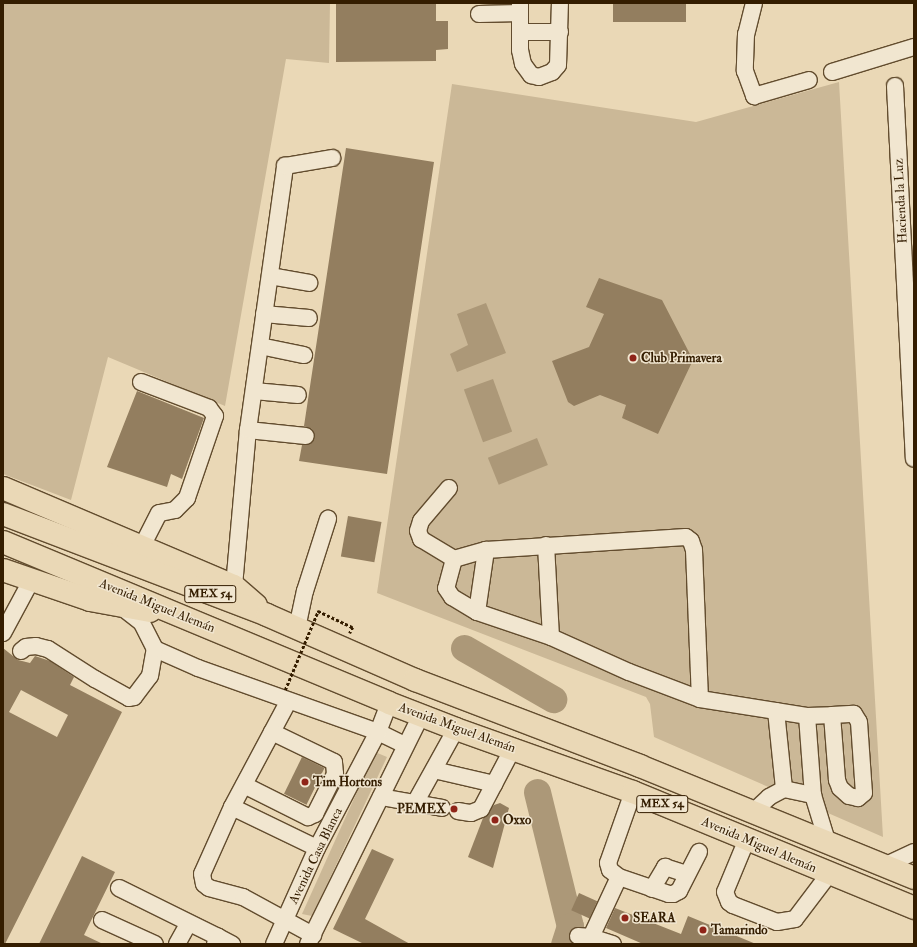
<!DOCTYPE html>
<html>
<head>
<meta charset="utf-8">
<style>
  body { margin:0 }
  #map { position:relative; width:917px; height:947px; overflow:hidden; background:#ead8b6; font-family:"IM FELL Double Pica",serif }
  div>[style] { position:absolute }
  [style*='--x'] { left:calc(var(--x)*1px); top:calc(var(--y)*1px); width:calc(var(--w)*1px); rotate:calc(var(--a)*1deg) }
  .green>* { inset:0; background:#cbb897 }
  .water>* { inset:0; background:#ac9878; transform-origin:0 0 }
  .river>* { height:27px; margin:-13.5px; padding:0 13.5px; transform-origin:13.5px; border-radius:13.5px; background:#ac9878 }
  .building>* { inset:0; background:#937e5f; transform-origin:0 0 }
  .path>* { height:2.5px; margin-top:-1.25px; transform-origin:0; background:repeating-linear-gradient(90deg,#341d00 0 3px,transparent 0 5px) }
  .roads { filter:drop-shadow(1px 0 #624c2e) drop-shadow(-1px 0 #624c2e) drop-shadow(0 1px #624c2e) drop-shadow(0 -1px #624c2e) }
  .minor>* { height:16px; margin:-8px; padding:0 8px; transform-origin:8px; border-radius:8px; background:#f1e6d0 }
  .highway>* { height:22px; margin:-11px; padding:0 11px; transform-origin:11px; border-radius:11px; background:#ead8b6 }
  .path-bridge>* { height:2.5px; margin-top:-1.25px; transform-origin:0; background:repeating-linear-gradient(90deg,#341d00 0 3px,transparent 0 5px) }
  .dots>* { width:11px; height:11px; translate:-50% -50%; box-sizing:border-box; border:2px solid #f1e6d0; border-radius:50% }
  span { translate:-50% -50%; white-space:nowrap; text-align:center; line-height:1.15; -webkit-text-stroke:3px #f1e6d0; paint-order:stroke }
  .shield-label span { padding:1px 3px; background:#f1e6d0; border:1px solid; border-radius:3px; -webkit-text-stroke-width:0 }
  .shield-label { font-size:12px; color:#341d00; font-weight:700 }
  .street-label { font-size:13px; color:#341d00 }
  .poi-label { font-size:13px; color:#341d00; font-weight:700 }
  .left { translate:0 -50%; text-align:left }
  .right { translate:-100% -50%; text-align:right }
  .frame { position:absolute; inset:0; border:4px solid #341d00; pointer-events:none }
</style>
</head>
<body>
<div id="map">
  <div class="green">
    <div style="clip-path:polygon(3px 3px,330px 3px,329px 63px,286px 59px,225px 406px,108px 357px,71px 500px,3px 474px)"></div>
    <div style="clip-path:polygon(839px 82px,883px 837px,654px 737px,650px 704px,646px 697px,377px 593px,452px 84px,696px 122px)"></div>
    <div style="clip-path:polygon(375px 752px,387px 757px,312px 916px,302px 914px)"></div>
  </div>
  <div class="water">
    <div style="clip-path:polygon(486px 303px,506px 353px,457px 372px,450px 354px,468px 345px,457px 314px)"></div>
    <div style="left:493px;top:379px;width:56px;height:31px;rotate:70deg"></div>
    <div style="left:537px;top:438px;width:29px;height:53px;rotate:68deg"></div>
  </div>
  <div class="river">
    <div style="--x:464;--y:648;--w:103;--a:29.8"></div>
    <div style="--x:537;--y:792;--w:138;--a:76.2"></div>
    <div style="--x:570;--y:926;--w:19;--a:108"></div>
  </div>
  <div class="building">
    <div style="clip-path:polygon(336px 3px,436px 3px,436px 21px,448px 21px,448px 49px,436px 50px,436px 61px,336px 62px)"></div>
    <div style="left:613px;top:3px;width:73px;height:19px"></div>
    <div style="clip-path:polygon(346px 148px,434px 162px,387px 474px,299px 461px,302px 445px,310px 444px,315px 437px,312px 429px,304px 426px)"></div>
    <div style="clip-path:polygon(599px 278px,662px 300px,693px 360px,658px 434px,622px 418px,626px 405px,600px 395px,574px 406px,568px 402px,552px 361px,589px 347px,604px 314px,586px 307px)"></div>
    <div style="clip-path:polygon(137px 391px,204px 418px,182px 479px,171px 474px,167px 487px,107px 467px)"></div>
    <div style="left:348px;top:516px;width:34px;height:41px;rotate:10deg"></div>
    <div style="clip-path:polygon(evenodd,3px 648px,18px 660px,30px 663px,35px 656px,50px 661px,74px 677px,70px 685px,122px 712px,5px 944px,3px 944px,3px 648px,21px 690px,68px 715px,57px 737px,9px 712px,21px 690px)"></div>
    <div style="left:302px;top:757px;width:25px;height:41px;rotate:26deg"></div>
    <div style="clip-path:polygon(500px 803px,509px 808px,493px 868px,468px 857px,483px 818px,494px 805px)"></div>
    <div style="clip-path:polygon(372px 849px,394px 859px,365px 919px,410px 944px,364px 944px,333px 929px)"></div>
    <div style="clip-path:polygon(82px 856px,115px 872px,84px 935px,103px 944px,39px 944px)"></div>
    <div style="left:579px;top:893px;width:20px;height:19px;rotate:24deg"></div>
    <div style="clip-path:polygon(615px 908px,681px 934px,688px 916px,756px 944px,643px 944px,606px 928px)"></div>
  </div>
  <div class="path">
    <div style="--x:318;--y:611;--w:38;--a:25"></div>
    <div style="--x:353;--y:627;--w:7;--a:117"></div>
  </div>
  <div class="roads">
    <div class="minor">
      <div style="--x:520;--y:3;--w:47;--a:90"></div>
      <div style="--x:520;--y:50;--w:14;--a:78"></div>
      <div style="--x:523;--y:64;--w:14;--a:54"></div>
      <div style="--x:531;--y:75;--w:8;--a:14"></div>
      <div style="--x:539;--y:77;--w:14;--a:-21"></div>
      <div style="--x:552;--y:72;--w:9;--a:-49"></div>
      <div style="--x:558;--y:65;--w:62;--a:-88.2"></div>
      <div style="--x:754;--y:3;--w:32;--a:104"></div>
      <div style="--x:746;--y:34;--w:37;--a:92"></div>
      <div style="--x:745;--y:71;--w:27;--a:70"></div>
      <div style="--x:754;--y:96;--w:57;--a:-16.2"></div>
      <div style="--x:479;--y:14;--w:41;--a:-1.4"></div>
      <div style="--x:520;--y:32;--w:40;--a:0"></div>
      <div style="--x:832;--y:72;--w:86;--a:-17"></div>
      <div style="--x:895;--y:86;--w:373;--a:87.1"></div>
      <div style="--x:270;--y:276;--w:40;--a:10"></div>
      <div style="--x:264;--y:314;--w:45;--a:5.1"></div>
      <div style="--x:260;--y:346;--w:45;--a:11.6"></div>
      <div style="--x:141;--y:382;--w:73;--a:20.9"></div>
      <div style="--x:209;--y:408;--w:10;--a:53"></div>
      <div style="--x:215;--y:416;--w:87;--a:108.9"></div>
      <div style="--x:187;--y:498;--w:17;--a:135"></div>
      <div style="--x:175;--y:510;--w:16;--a:169"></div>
      <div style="--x:159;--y:513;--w:37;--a:117"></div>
      <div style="--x:254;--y:391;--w:44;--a:5.2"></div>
      <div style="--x:248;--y:430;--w:58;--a:5.9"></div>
      <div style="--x:449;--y:488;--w:43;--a:130.3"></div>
      <div style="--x:421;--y:521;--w:10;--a:107"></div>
      <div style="--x:418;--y:531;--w:9;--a:69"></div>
      <div style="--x:421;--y:539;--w:39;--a:31"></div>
      <div style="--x:454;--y:559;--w:33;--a:-16"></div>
      <div style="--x:546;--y:545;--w:92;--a:86.9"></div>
      <div style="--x:551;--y:637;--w:85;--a:24.2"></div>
      <div style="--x:629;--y:672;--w:76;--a:20.8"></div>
      <div style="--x:700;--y:699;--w:108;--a:9"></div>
      <div style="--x:807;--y:716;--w:25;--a:-2"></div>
      <div style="--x:832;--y:715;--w:22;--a:-3"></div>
      <div style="--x:854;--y:714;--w:9;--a:58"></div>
      <div style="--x:859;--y:722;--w:71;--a:86"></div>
      <div style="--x:864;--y:793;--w:8;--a:140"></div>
      <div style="--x:858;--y:798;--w:9;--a:-167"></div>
      <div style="--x:849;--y:796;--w:12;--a:-138"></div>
      <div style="--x:840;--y:788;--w:9;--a:-111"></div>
      <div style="--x:837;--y:780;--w:65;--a:-94.4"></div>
      <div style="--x:454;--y:559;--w:30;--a:105"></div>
      <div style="--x:446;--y:588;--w:11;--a:56"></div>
      <div style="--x:452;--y:597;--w:29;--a:31"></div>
      <div style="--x:234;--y:586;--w:157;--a:-84.9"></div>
      <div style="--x:248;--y:430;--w:267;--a:-82"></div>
      <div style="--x:285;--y:166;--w:48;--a:-9.7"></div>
      <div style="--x:297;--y:628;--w:38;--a:-78"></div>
      <div style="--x:305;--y:591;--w:76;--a:-72.3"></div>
      <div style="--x:3;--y:633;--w:59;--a:-61.7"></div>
      <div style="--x:551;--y:637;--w:78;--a:-161.3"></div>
      <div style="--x:477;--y:612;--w:63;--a:-81.7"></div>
      <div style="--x:486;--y:550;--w:200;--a:-3.7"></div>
      <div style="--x:686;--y:537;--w:6;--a:39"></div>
      <div style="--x:691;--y:541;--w:9;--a:72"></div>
      <div style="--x:694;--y:550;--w:149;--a:87.7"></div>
      <div style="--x:155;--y:649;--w:47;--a:23.8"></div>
      <div style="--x:198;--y:668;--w:191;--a:19.6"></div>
      <div style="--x:378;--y:732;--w:30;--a:26"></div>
      <div style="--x:21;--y:651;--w:6;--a:-39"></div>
      <div style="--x:26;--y:647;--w:10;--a:-6"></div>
      <div style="--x:36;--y:646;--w:12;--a:14"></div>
      <div style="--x:48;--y:649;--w:56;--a:32.6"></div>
      <div style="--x:95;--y:679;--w:39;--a:29"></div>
      <div style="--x:129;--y:698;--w:5;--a:-11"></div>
      <div style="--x:134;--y:697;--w:26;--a:-53"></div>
      <div style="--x:150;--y:676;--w:27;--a:-80"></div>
      <div style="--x:155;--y:649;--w:29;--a:-117"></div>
      <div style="--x:142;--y:623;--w:24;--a:-142"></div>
      <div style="--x:288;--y:702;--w:119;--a:118.1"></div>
      <div style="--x:232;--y:807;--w:94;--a:25.8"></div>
      <div style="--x:776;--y:711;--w:78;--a:84.1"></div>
      <div style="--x:807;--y:716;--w:79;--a:85.7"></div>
      <div style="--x:813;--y:795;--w:51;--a:73"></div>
      <div style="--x:434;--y:770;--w:62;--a:13.1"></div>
      <div style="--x:244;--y:785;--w:72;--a:26.6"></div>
      <div style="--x:308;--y:817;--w:8;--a:-23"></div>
      <div style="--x:315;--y:814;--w:45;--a:-63.4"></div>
      <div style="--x:335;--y:774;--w:12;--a:-95"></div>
      <div style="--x:334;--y:762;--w:69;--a:-154.2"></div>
      <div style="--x:633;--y:792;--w:75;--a:109.4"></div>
      <div style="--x:608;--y:863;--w:7;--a:74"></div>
      <div style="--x:610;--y:870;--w:11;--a:38"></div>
      <div style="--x:619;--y:877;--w:53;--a:18.8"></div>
      <div style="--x:669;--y:894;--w:4;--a:0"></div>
      <div style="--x:673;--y:894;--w:7;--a:-27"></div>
      <div style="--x:679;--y:891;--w:44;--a:-62.9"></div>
      <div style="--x:381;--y:797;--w:62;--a:10.2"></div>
      <div style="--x:415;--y:803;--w:85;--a:-61"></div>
      <div style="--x:232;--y:807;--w:73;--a:114.1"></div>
      <div style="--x:202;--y:874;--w:10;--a:79"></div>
      <div style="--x:204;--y:884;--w:6;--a:39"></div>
      <div style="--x:209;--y:888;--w:35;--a:15"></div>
      <div style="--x:243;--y:897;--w:80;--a:28.5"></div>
      <div style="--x:458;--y:811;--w:13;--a:9"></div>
      <div style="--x:471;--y:813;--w:11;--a:-22"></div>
      <div style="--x:481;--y:809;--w:69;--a:-62.3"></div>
      <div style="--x:752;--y:813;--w:23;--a:-43"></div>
      <div style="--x:769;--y:797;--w:17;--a:-28"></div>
      <div style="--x:784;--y:789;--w:30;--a:12"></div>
      <div style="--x:747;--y:839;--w:57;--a:112.5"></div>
      <div style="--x:725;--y:892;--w:11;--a:68"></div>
      <div style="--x:729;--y:902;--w:5;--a:37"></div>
      <div style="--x:733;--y:905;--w:47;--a:21.1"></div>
      <div style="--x:777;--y:922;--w:18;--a:-9"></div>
      <div style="--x:795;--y:919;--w:56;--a:-52.9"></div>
      <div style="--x:884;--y:866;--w:33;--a:-25"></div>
      <div style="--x:119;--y:888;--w:110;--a:26.3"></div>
      <div style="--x:652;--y:889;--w:26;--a:-59"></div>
      <div style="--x:665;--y:867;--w:23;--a:18"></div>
      <div style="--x:102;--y:920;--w:58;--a:24.4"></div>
      <div style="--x:578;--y:936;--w:13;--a:4"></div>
      <div style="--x:591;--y:937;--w:23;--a:18"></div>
      <div style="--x:591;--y:937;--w:66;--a:-65"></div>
      <div style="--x:177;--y:944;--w:23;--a:-61"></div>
      <div style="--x:215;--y:944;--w:8;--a:-67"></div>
      <div style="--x:218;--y:937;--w:16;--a:27"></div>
      <div style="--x:274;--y:944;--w:105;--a:-65.9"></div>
      <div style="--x:317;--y:848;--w:131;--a:-62.3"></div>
      <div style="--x:378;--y:732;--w:31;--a:-69"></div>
      <div style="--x:308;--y:944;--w:255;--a:-63.7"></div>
    </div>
    <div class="highway">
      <div style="--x:3;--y:488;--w:251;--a:23"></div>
      <div style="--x:234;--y:586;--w:29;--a:41"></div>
      <div style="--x:3;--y:514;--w:283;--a:20.9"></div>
      <div style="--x:267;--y:615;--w:162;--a:23.7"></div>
      <div style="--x:415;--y:680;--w:241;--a:20.9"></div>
      <div style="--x:640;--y:766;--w:296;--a:22.2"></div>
      <div style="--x:3;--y:542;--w:418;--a:22.6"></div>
      <div style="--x:389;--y:703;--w:72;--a:21.2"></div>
      <div style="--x:456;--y:729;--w:188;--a:19.6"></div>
      <div style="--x:633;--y:792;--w:304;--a:22.4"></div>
      <div style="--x:3;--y:570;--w:92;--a:19"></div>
      <div style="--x:90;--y:600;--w:61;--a:10.4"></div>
    </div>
  </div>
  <div class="path-bridge">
    <div style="--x:285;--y:690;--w:86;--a:-67.3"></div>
  </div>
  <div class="dots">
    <div style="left:633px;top:358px;background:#8f2418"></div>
    <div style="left:305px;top:782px;background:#8f2418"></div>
    <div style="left:454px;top:809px;background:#8f2418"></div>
    <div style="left:495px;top:820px;background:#8f2418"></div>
    <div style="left:625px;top:918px;background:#8f2418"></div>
    <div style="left:703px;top:930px;background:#8f2418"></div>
  </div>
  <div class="shield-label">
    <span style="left:210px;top:594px">MEX 54</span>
    <span style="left:662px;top:804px">MEX 54</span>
  </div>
  <div class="street-label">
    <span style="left:901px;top:201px;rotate:-93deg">Hacienda la Luz</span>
    <span style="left:157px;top:606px;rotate:22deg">Avenida Miguel Alemán</span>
    <span style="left:457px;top:728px;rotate:20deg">Avenida Miguel Alemán</span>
    <span style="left:759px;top:845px;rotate:23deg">Avenida Miguel Alemán</span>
    <span style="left:316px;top:856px;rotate:-64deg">Avenida Casa Blanca</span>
  </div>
  <div class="poi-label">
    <span class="left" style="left:641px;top:358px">Club Primavera</span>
    <span class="left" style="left:313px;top:782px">Tim Hortons</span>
    <span class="right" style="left:446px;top:809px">PEMEX</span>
    <span class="left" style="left:503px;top:820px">Oxxo</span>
    <span class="left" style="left:633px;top:918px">SEARA</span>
    <span class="left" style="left:711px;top:930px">Tamarindo</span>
  </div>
  <div class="frame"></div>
</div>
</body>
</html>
